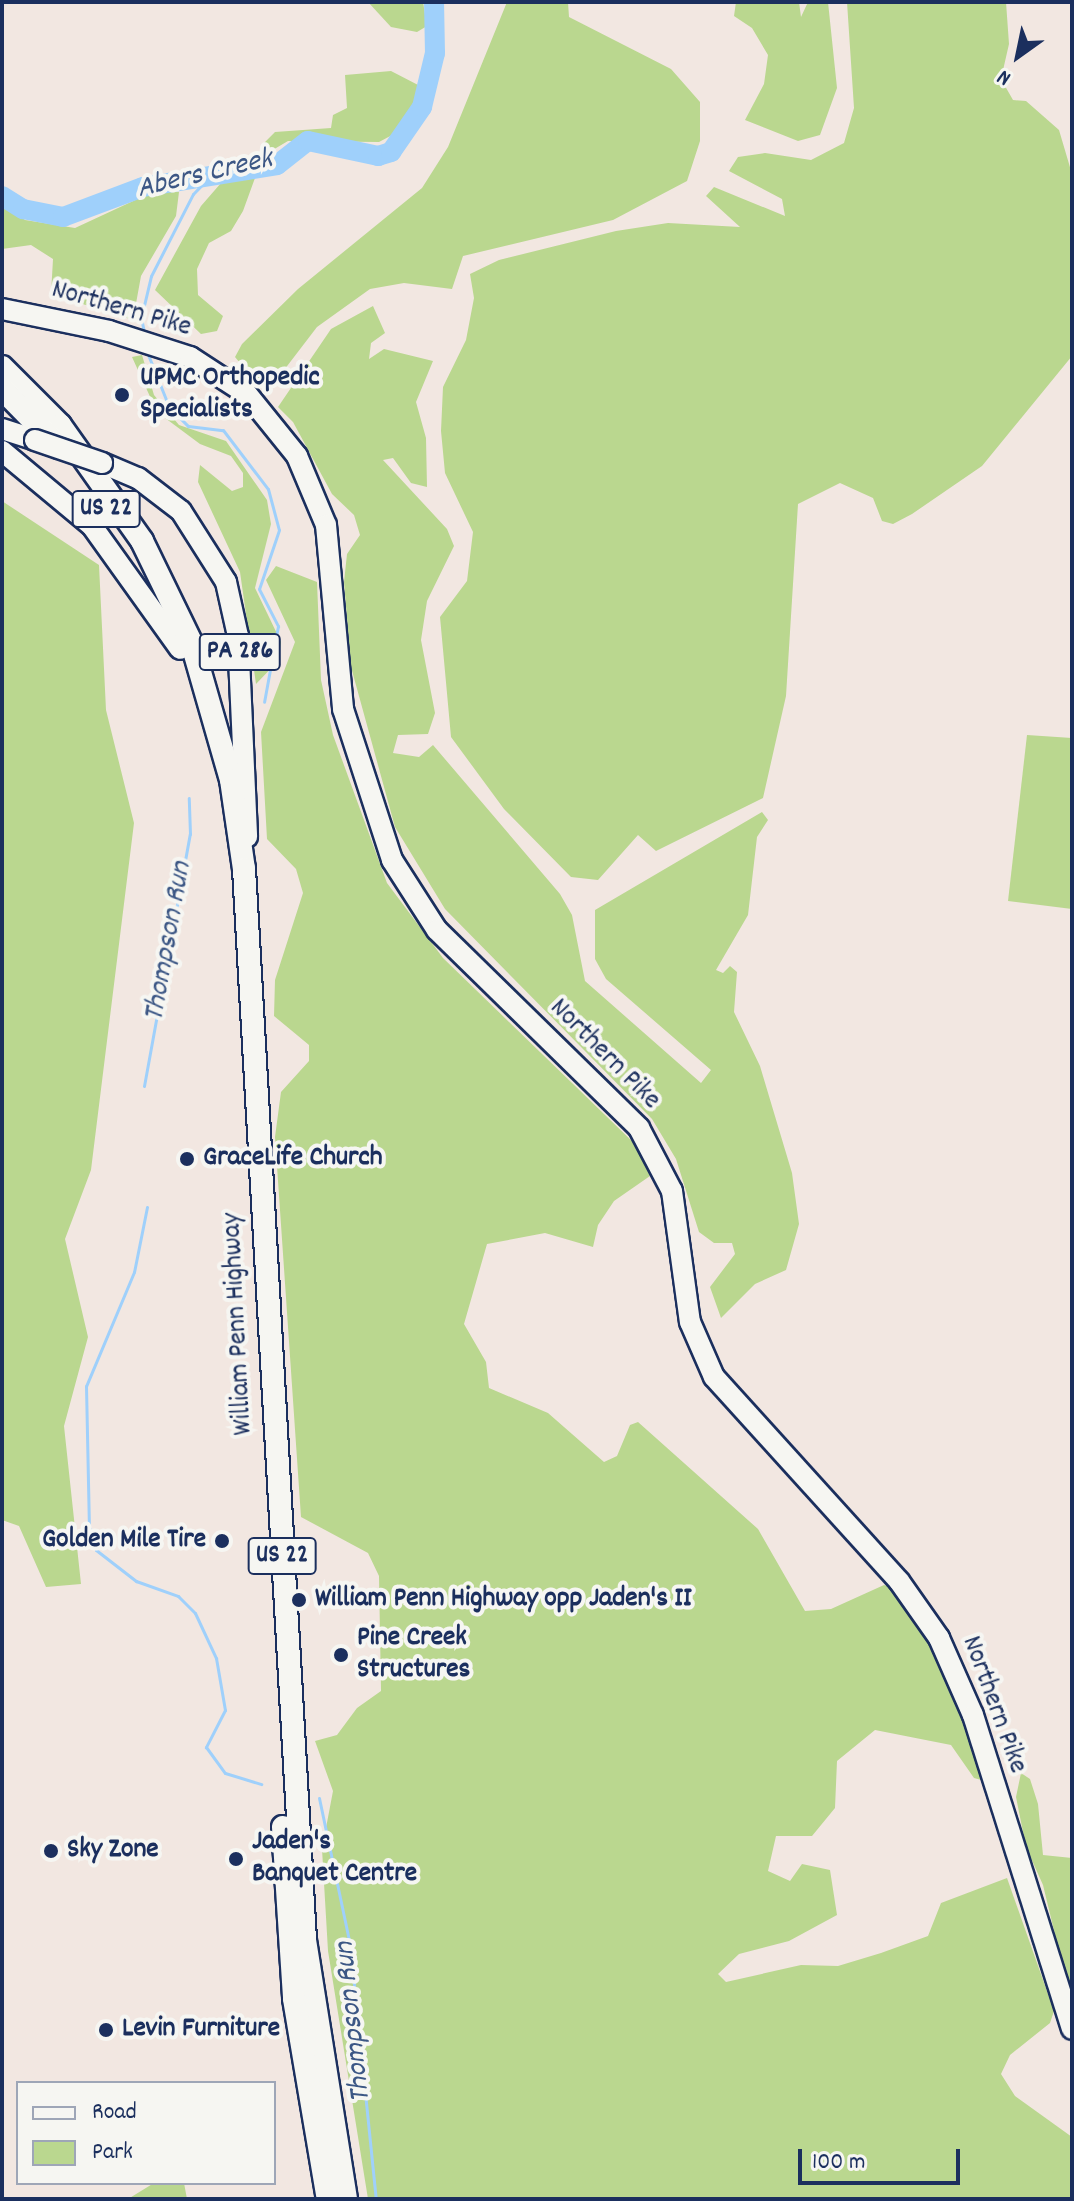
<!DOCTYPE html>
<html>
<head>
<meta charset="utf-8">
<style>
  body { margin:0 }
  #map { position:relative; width:1074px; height:2201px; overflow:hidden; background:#f2e7e1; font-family:Dekko,sans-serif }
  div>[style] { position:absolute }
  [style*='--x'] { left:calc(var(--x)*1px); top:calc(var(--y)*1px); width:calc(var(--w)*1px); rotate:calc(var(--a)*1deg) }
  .green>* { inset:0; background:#bad78f }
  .stream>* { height:3px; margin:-1.5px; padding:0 1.5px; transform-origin:1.5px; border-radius:1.5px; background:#9fd0fb }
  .river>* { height:20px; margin:-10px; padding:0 10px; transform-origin:10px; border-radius:10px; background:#9fd0fb }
  .roads { filter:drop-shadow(2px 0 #1b2f5e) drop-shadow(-2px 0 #1b2f5e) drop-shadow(0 2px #1b2f5e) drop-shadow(0 -2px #1b2f5e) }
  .major>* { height:20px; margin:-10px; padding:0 10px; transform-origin:10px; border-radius:10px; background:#f6f6f2 }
  .highway>* { height:22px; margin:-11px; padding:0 11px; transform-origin:11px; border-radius:11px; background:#f6f6f2 }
  .bridges { filter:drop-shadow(2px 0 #1b2f5e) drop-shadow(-2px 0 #1b2f5e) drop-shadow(0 2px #1b2f5e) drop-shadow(0 -2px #1b2f5e) }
  .major-bridge>* { height:20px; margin:-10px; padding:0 10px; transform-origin:10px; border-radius:10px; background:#f6f6f2 }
  .dots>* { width:22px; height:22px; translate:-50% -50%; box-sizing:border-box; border:4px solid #f6f6f2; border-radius:50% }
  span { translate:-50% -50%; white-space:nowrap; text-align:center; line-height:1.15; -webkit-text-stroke:8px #f6f6f2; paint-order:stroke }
  .shield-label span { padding:2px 6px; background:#f6f6f2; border:2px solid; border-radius:6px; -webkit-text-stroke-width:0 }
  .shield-label { font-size:26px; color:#1b2f5e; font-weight:700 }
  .street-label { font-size:28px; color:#1b2f5e }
  .poi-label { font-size:28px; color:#1b2f5e; font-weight:700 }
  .left { translate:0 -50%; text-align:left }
  .right { translate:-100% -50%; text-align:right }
  .water-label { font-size:30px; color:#3c5785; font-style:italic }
  .frame { position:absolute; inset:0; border:4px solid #1b2f5e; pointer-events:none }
  .legend { position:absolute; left:16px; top:2081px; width:260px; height:104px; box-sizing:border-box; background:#f6f6f2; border:2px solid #9ea6b7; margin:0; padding:10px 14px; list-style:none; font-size:24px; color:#1b2f5e }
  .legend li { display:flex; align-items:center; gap:16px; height:40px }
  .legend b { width:40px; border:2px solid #9ea6b7 }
  .north { position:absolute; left:978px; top:16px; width:80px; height:80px; -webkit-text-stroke:6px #f6f6f2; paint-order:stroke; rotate:213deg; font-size:22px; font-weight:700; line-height:32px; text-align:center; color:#1b2f5e }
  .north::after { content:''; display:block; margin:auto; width:28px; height:36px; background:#1b2f5e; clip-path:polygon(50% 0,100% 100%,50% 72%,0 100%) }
  .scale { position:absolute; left:798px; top:2149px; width:162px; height:36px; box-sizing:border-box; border:4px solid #1b2f5e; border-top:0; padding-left:10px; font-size:24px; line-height:28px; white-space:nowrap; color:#1b2f5e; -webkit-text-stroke:6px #f6f6f2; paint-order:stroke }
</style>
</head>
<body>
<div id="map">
  <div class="green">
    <div style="clip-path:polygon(368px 2px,423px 2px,427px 26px,417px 32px,391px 27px)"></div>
    <div style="clip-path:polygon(507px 2px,568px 2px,569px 17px,671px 69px,700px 102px,700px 141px,687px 181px,613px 220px,463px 256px,452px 289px,404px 283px,370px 289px,317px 327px,268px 391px,258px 385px,235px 357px,242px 344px,298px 289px,422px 188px,448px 147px)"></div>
    <div style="clip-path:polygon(736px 2px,799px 2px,801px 17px,808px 2px,828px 2px,837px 88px,820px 135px,798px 141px,745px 120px,764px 84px,768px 55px,752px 28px,734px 16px)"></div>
    <div style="clip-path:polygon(847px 2px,1006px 2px,1009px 44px,1001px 79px,1013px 100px,1026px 101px,1059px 130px,1072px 174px,1072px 356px,982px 466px,912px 514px,893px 524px,882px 521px,873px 498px,840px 483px,798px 504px,786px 696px,763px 798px,656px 851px,638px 835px,598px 880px,571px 877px,504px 809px,451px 737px,440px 617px,467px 581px,473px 532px,445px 473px,441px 431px,443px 387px,466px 340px,474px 298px,470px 274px,499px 260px,616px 231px,668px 223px,740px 227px,706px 196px,714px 187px,785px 216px,782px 199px,729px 171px,738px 157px,765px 153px,811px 160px,844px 143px,854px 108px)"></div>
    <div style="clip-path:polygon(391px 71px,420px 86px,412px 118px,396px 133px,379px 142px,288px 141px,271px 151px,262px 145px,275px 132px,331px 128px,333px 115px,347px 108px,345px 75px)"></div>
    <div style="clip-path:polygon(242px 177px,255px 178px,243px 211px,231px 231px,209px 243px,197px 269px,198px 295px,223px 316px,217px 331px,201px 334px,155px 290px,201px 206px,221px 183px)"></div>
    <div style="clip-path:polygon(159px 189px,179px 192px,176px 216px,141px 276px,133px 320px,51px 294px,53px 259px,31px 245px,2px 249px,2px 202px,25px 220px,75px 228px)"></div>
    <div style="clip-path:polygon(373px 306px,385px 333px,371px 343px,369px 359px,384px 349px,433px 361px,416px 402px,426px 438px,427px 487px,411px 483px,393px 458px,383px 460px,447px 529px,454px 546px,427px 601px,421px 640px,435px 713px,428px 734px,398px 735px,393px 753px,419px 757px,433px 745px,560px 894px,572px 915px,585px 981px,701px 1083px,711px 1070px,606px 979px,595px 959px,595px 910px,762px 812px,768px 820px,757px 837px,748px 915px,716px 970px,723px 973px,730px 966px,737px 972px,734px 1012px,760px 1066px,792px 1173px,799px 1224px,786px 1270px,755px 1284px,721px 1318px,710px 1287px,735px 1254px,732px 1243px,714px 1243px,699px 1232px,676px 1159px,652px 1119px,445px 909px,395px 827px,351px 667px,344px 582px,347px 554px,360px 535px,354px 515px,332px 494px,293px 422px,278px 407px,331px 329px)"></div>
    <div style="clip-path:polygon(142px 355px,154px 395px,179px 425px,226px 441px,267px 500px,271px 524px,255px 588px,281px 642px,278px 661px,256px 684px,240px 572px,198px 482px,200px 465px,232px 491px,243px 487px,243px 473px,231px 456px,200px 444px,157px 412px,132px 357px)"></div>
    <div style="clip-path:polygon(2px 501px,99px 565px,106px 710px,134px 823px,91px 1170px,65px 1239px,88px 1337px,64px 1426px,81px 1584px,46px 1587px,19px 1526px,2px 1520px)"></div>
    <div style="clip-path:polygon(276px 566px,317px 582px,321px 680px,333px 735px,387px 883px,443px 958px,636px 1145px,650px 1176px,614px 1201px,598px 1225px,593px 1247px,545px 1233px,487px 1244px,464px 1324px,486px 1362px,489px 1388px,548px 1413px,604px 1462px,617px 1456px,630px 1425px,638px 1422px,758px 1529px,805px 1611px,831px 1609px,884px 1585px,895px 1589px,929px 1637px,963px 1709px,985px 1781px,974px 1778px,951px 1745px,875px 1730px,837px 1761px,835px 1808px,812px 1836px,776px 1836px,768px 1871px,790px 1881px,802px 1864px,830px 1870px,837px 1915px,789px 1941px,739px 1954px,718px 1974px,726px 1982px,801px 1965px,838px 1966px,881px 1953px,928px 1936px,941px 1903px,1007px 1878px,1054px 2011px,1050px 2023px,1010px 2055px,1001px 2074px,1015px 2096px,1072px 2137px,1072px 2199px,368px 2199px,328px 1951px,322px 1849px,333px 1791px,315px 1741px,337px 1735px,357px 1708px,381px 1691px,379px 1576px,368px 1553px,301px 1517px,275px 1137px,281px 1092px,309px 1061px,309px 1045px,274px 1016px,275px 980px,303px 893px,296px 869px,267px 839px,261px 732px,295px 642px,266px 580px)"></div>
    <div style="clip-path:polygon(1027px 735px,1072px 738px,1072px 909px,1008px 901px)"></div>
    <div style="clip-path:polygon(1021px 1773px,1030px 1779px,1038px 1804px,1043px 1855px,1072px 1858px,1072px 1983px,1067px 1984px,1043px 1885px,1026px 1847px,1016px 1797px)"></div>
    <div style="clip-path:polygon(154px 2183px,184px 2183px,187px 2199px,128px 2199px)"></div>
  </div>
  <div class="stream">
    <div style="--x:144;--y:332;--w:14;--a:-102"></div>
    <div style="--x:141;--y:318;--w:43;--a:-76.6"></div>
    <div style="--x:151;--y:276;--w:92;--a:-62.9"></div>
    <div style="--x:193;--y:194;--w:29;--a:-46"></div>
    <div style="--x:147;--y:352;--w:59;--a:68.2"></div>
    <div style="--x:169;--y:407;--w:27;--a:45"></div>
    <div style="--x:188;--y:426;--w:35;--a:7"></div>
    <div style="--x:223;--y:430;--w:74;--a:52.7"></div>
    <div style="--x:268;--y:489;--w:42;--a:75"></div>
    <div style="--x:279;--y:530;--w:62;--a:108.7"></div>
    <div style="--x:259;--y:589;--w:42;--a:62.8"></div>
    <div style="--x:278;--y:626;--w:77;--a:100.4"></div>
    <div style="--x:144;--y:1086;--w:256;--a:-79.7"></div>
    <div style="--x:190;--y:834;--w:36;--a:-92"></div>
    <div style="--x:147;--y:1207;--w:66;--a:101.3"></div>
    <div style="--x:134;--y:1272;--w:124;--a:112.8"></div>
    <div style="--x:86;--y:1386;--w:141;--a:88.8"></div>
    <div style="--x:89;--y:1527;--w:24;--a:73"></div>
    <div style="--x:96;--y:1550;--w:51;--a:37.8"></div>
    <div style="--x:136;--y:1581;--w:45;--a:19.7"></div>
    <div style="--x:178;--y:1596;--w:24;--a:45"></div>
    <div style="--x:195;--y:1613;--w:50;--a:65"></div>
    <div style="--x:216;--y:1658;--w:53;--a:80.2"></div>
    <div style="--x:225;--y:1710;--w:42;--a:117.2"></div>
    <div style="--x:206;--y:1747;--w:32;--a:54"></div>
    <div style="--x:225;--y:1773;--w:38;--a:17"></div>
    <div style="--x:319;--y:1798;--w:150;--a:78.1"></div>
    <div style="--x:350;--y:1945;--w:255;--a:84.2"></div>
  </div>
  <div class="river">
    <div style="--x:2;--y:196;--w:25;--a:32"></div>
    <div style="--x:23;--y:209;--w:41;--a:11.3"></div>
    <div style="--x:63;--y:217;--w:85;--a:-20.6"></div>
    <div style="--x:143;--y:187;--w:136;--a:-9.3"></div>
    <div style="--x:277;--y:165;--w:39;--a:-38"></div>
    <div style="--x:308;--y:141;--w:72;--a:12.1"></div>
    <div style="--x:378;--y:156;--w:14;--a:-17"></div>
    <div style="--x:391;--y:152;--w:55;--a:-55.4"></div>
    <div style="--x:422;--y:107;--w:56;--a:-76.5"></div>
    <div style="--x:435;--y:53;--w:51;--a:-91.1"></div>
  </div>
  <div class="roads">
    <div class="major">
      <div style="--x:2;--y:309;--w:109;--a:11.6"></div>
      <div style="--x:109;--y:331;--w:85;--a:17.8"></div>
      <div style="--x:190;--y:357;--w:68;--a:33"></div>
      <div style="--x:247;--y:394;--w:80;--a:51.1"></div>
      <div style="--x:297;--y:456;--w:75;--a:67.2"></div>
      <div style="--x:326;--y:525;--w:185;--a:84.7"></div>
      <div style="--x:343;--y:709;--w:159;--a:72"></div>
      <div style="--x:392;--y:860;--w:83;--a:57.3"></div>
      <div style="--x:437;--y:930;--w:283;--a:44.4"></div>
      <div style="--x:639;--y:1128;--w:71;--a:62.4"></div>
      <div style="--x:672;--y:1191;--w:132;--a:82.2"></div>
      <div style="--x:690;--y:1322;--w:60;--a:66.4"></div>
      <div style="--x:714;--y:1377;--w:275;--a:47.8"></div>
      <div style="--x:899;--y:1581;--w:70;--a:54.9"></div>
      <div style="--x:939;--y:1638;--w:84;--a:66.2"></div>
      <div style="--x:973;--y:1715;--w:329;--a:72.5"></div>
      <div style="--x:2;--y:429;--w:35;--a:18"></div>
      <div style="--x:2;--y:451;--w:117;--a:39.8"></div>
      <div style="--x:92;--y:526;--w:151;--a:54.4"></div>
      <div style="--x:102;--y:463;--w:39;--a:23"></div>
      <div style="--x:138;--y:478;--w:54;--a:37.5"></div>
      <div style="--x:181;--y:511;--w:84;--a:57.6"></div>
      <div style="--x:226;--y:582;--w:55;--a:77.5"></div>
      <div style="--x:238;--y:636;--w:201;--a:87.4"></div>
    </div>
    <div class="highway">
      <div style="--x:2;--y:367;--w:82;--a:45"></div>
      <div style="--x:60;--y:425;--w:142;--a:54.7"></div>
      <div style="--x:142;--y:541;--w:114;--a:64.1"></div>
      <div style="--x:192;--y:644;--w:141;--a:74"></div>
      <div style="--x:231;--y:780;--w:90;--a:81.7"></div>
      <div style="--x:244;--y:869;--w:1073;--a:86.74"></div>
      <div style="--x:305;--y:1940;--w:262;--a:81"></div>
      <div style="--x:2;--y:389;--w:81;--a:45.5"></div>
      <div style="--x:283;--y:1827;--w:172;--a:86.3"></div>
      <div style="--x:294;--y:1999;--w:203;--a:80.4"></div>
    </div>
  </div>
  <div class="bridges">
    <div class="major-bridge">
      <div style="--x:35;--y:440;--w:71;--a:18.9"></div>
    </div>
  </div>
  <div class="dots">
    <div style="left:122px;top:395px;background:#1b2f5e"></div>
    <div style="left:187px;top:1159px;background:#1b2f5e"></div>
    <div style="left:222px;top:1541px;background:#1b2f5e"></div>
    <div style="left:299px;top:1600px;background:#1b2f5e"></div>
    <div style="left:341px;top:1655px;background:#1b2f5e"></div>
    <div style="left:51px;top:1851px;background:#1b2f5e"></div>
    <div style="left:236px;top:1859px;background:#1b2f5e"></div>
    <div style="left:106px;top:2030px;background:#1b2f5e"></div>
  </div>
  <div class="shield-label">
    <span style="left:106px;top:509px">US 22</span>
    <span style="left:240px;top:652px">PA 286</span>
    <span style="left:282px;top:1556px">US 22</span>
  </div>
  <div class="street-label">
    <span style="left:121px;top:310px;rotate:16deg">Northern Pike</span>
    <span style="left:604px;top:1055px;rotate:45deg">Northern Pike</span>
    <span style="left:239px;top:1324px;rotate:-93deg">William Penn Highway</span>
    <span style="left:993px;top:1705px;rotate:70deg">Northern Pike</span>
  </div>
  <div class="poi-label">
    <span class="left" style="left:140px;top:395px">UPMC Orthopedic<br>Specialists</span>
    <span class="left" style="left:203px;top:1159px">GraceLife Church</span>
    <span class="right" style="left:206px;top:1541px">Golden Mile Tire</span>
    <span class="left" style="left:315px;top:1600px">William Penn Highway opp Jaden's II</span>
    <span class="left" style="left:357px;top:1655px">Pine Creek<br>Structures</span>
    <span class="left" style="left:252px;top:1859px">Jaden's<br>Banquet Centre</span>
    <span class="left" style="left:67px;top:1851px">Sky Zone</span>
    <span class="left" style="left:122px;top:2030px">Levin Furniture</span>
  </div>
  <div class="water-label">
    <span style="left:205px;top:176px;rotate:-13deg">Abers Creek</span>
    <span style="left:170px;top:942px;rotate:-80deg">Thompson Run</span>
    <span style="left:355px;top:2022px;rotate:-96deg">Thompson Run</span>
  </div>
  <div class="frame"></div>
  <ul class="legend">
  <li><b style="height:10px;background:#f6f6f2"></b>Road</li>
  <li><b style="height:22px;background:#bad78f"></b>Park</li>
  </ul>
  <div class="north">N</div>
  <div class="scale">100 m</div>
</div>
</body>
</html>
